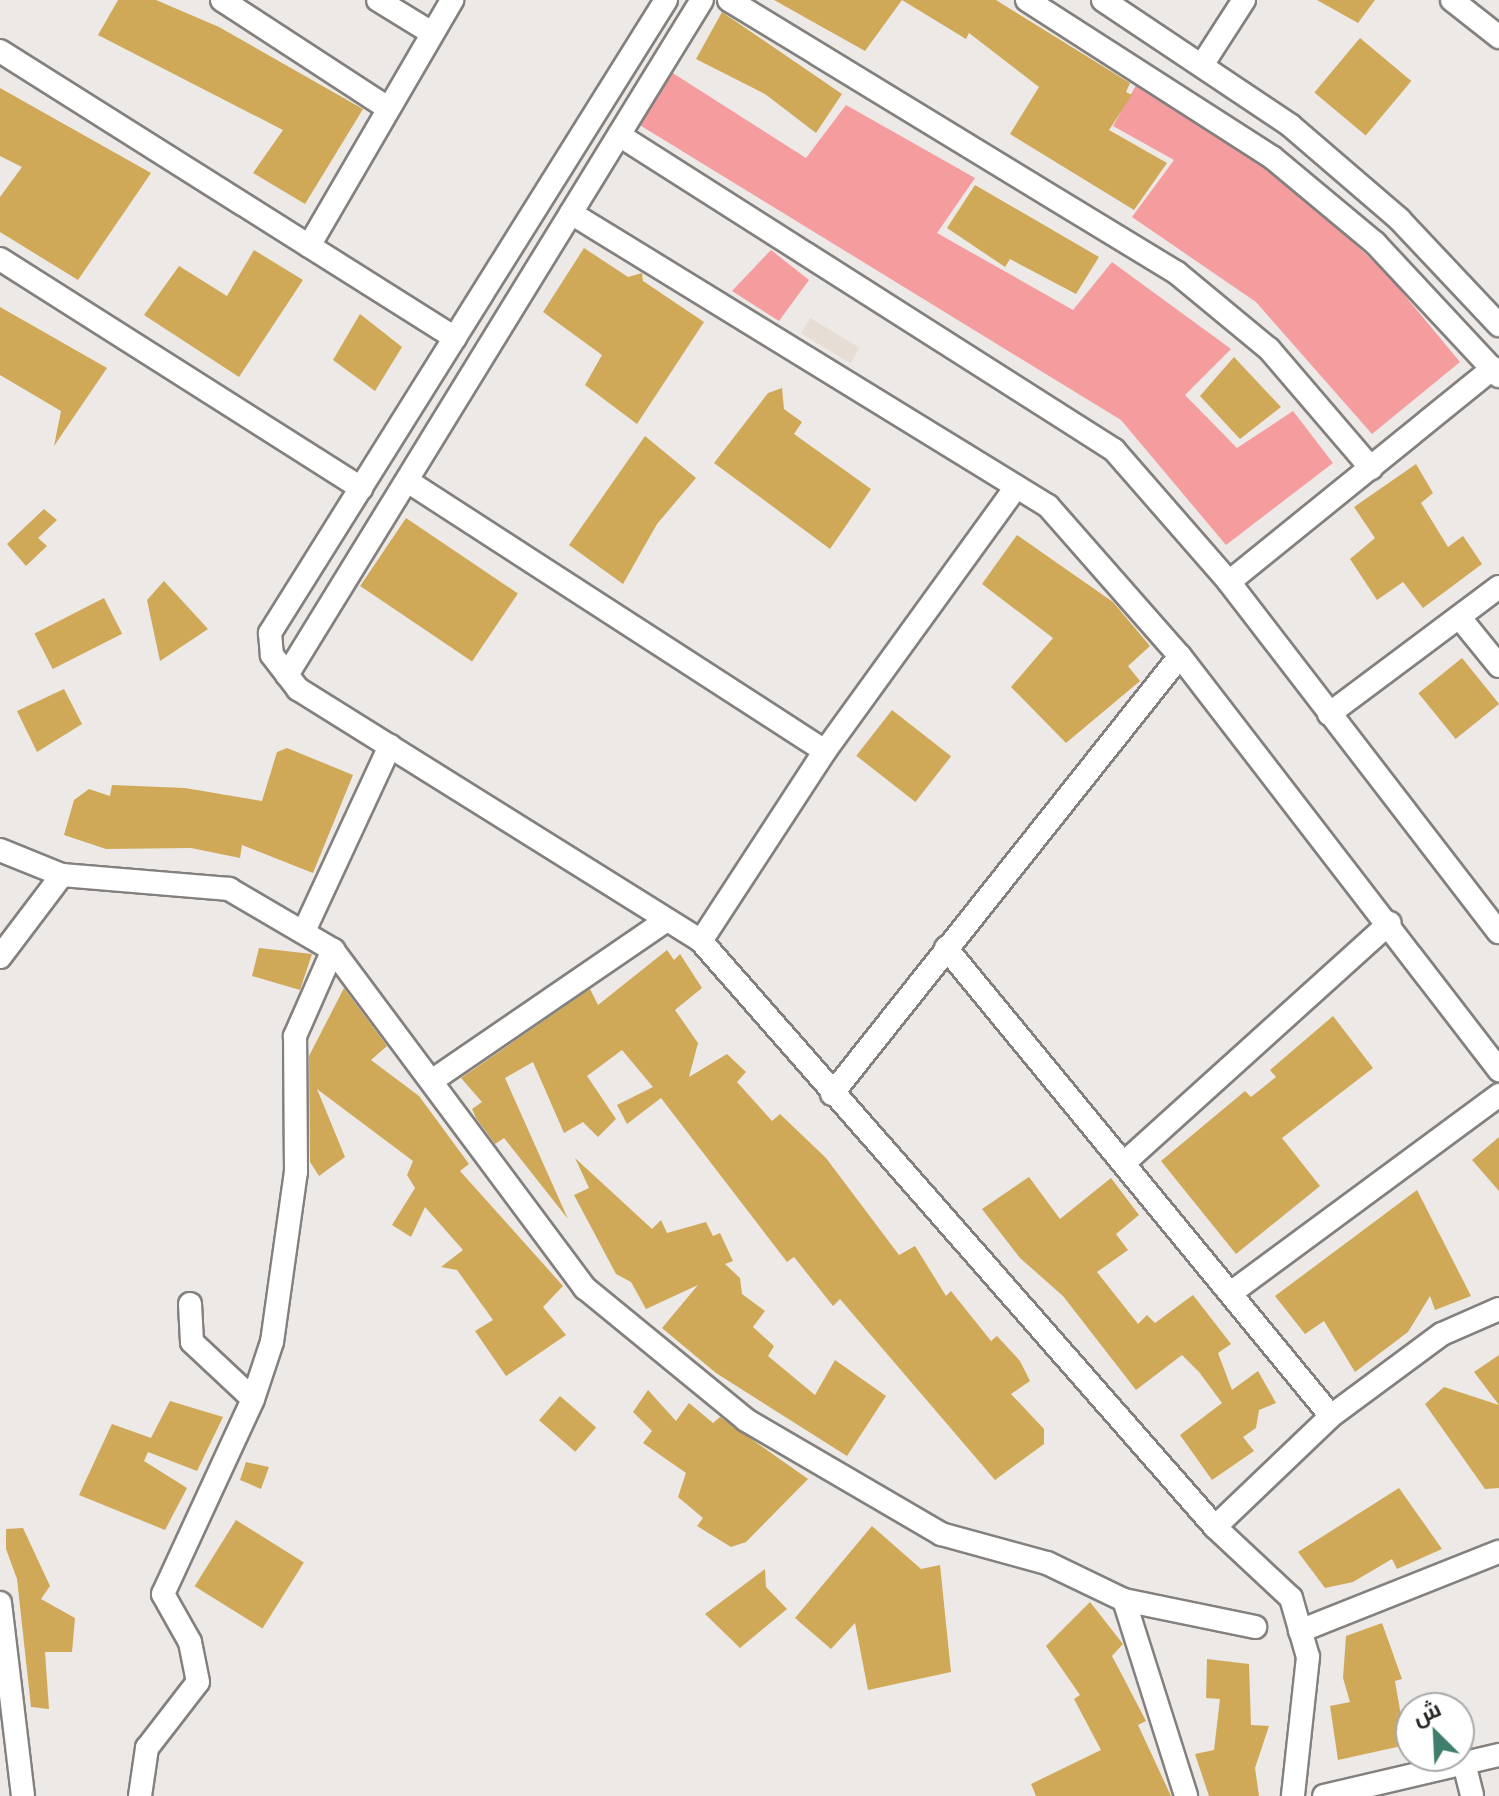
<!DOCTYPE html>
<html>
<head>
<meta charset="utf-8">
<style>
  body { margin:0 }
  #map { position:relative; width:1499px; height:1796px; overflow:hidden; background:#ece9e7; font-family:Barlow,Cairo,sans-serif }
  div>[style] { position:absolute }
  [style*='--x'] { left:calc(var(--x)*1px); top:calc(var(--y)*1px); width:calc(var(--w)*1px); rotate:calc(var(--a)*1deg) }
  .built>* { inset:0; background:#e6ddd5; transform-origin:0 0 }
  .green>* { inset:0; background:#f59c9f }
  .building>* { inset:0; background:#d0a958; transform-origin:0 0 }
  .roads { filter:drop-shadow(2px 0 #83807e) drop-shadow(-2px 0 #83807e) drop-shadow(0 2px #83807e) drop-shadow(0 -2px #83807e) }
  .minor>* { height:22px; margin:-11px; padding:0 11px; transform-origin:11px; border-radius:11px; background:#fff }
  span { translate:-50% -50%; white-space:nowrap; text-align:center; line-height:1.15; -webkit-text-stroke:7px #fff; paint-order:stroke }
  .north { position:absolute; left:1395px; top:1692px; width:80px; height:80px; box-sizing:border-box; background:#fff; border:2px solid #a9a9a9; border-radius:50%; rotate:336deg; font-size:22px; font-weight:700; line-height:32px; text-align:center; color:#292827 }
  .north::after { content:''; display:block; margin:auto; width:28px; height:36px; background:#3f7e6c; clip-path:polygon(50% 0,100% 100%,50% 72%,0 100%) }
</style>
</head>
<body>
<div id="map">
  <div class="built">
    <div style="left:810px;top:318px;width:58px;height:18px;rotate:31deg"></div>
  </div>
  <div class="green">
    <div style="clip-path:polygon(668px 70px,806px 158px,846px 105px,975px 178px,937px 233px,1073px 310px,1112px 262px,1231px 349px,1185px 395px,1237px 448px,1293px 411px,1333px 463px,1226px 545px,1121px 420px,638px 124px)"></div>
    <div style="clip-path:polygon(1139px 80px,1304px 196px,1387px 274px,1460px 362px,1372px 434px,1256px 302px,1132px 217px,1174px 160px,1113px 126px)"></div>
    <div style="clip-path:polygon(771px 250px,809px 280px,779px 321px,732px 291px)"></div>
  </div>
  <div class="building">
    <div style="clip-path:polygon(118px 0,156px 0,219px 27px,363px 109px,305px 204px,253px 173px,283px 130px,98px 35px)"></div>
    <div style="clip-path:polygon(774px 0,996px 0,1130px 83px,1126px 92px,1132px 95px,1109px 130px,1167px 163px,1134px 210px,1010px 134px,1039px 87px,969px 33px,966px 39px,902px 0,865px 51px)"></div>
    <div style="clip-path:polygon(1317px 0,1375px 0,1358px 23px)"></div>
    <div style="clip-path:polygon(722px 12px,842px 94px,816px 133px,765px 94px,696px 59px)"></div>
    <div style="left:1360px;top:38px;width:67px;height:71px;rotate:40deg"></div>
    <div style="clip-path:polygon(0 88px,151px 173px,78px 280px,0 232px,0 197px,22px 167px,0 156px)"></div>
    <div style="clip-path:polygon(975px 185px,1099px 257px,1076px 294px,1010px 259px,1005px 267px,947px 228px)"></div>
    <div style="clip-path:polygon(584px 248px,628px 277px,642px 273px,643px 281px,704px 322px,637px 424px,585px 385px,602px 355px,543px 312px)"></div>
    <div style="clip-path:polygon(254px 250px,303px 280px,239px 377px,144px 315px,179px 266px,227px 296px)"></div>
    <div style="clip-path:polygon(0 307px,107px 368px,54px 446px,61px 411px,0 375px)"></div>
    <div style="clip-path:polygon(360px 314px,402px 347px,375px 391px,333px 360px)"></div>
    <div style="clip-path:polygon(1234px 357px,1281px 407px,1240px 439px,1200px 396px)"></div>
    <div style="clip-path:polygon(782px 388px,784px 409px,802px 422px,794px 434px,871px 489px,830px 549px,714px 463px,768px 393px)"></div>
    <div style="clip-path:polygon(645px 436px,696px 478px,657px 524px,623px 584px,569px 545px)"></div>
    <div style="clip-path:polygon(1416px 464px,1433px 493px,1421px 503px,1448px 547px,1463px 536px,1482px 564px,1423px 608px,1403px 582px,1377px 600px,1350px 559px,1375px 538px,1354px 507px)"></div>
    <div style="clip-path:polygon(44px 509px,57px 520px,38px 538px,47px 546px,26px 566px,7px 544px)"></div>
    <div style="left:406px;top:518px;width:135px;height:82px;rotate:34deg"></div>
    <div style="clip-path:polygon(1017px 535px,1113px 602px,1150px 646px,1128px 666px,1140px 681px,1066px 743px,1011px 687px,1053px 638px,982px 584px)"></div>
    <div style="clip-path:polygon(164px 581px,208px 629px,160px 661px,147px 600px)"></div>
    <div style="left:104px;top:598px;width:40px;height:78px;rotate:63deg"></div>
    <div style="left:1462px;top:658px;width:59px;height:56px;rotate:51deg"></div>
    <div style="clip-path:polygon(64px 689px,82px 724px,37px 752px,17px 711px)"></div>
    <div style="left:892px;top:710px;width:75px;height:58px;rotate:38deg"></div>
    <div style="clip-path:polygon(287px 748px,353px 775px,313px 873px,242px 845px,240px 858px,191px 848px,106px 849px,64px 835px,74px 800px,89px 789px,110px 796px,112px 785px,185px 788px,262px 801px,277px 752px)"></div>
    <div style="clip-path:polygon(259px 948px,312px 954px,300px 990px,252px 976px)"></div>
    <div style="clip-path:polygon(667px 950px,674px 960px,680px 954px,702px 988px,675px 1010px,698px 1043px,689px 1077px,727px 1054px,746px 1072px,737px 1082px,772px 1121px,780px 1114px,826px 1158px,899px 1255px,915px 1246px,946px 1296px,951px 1291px,991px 1341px,997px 1336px,1020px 1361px,1030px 1381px,1011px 1394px,1044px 1429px,1044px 1444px,995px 1480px,840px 1299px,833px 1306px,794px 1257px,787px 1262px,661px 1098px,627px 1124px,617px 1105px,653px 1087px,622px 1050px,587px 1076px,616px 1119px,598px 1137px,583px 1122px,564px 1133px,533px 1062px,505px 1078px,568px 1219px,504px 1138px,495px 1144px,476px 1118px,472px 1109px,482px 1102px,461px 1078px,590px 989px,598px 1005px)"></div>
    <div style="clip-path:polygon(344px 988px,387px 1046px,371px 1060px,419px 1096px,469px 1164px,460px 1171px,563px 1286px,543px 1307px,566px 1335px,506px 1376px,475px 1331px,493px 1320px,457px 1270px,441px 1267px,463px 1250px,425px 1207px,411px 1237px,392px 1225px,415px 1188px,407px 1175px,413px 1161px,317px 1089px,345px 1157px,319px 1176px,310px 1162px,309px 1056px)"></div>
    <div style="clip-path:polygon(1333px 1016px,1373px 1068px,1282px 1138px,1320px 1186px,1236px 1254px,1161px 1161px,1245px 1091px,1251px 1097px,1276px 1077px,1270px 1070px)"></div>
    <div style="clip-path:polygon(1499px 1137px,1499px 1191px,1472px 1160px)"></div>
    <div style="clip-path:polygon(575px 1158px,652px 1229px,661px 1220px,667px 1233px,706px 1222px,713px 1236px,720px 1233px,733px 1261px,725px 1264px,740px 1278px,742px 1294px,765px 1311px,753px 1327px,774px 1346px,768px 1356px,815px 1395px,835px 1360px,886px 1396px,847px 1456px,716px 1373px,662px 1328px,698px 1285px,646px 1309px,631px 1282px,616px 1274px,574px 1195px,589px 1188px)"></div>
    <div style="clip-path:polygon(1029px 1177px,1060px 1219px,1111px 1178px,1139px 1215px,1116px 1234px,1128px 1250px,1097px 1272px,1138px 1324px,1147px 1315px,1155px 1323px,1193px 1295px,1231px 1344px,1218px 1353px,1232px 1390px,1258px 1371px,1276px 1403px,1259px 1410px,1256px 1428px,1243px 1437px,1254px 1451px,1212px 1480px,1180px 1435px,1222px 1403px,1199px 1372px,1182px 1355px,1136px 1390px,1063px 1296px,1020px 1258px,982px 1209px)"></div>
    <div style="clip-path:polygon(1417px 1190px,1471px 1296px,1435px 1310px,1430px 1296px,1408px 1332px,1355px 1372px,1324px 1321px,1305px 1334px,1275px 1296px)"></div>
    <div style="clip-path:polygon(1499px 1355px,1499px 1488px,1485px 1489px,1425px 1404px,1444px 1387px,1499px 1405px,1474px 1372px)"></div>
    <div style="clip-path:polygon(648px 1390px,676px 1421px,689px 1403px,713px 1423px,720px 1417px,808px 1479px,746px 1542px,731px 1547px,697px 1526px,703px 1518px,678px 1497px,686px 1473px,643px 1443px,652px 1431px,633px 1412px)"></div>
    <div style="left:560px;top:1396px;width:48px;height:32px;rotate:41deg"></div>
    <div style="clip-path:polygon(170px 1401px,223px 1417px,197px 1471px,148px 1452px,144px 1461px,187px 1488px,165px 1530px,79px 1495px,112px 1424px,151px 1438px)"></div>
    <div style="clip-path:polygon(246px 1462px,269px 1467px,261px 1489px,240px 1480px)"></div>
    <div style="clip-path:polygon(1399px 1488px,1442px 1549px,1397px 1569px,1392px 1559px,1353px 1582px,1325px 1588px,1298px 1552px)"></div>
    <div style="left:236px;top:1520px;width:80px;height:78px;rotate:32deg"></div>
    <div style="clip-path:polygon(872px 1526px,921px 1569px,940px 1565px,951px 1672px,868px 1690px,855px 1623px,831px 1649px,795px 1618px)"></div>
    <div style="clip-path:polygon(23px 1528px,50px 1586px,41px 1599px,75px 1618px,72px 1652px,45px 1652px,49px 1709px,31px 1707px,17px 1579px,6px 1549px,6px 1529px)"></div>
    <div style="clip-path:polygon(765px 1569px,766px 1587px,787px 1609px,740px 1648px,705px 1614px)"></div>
    <div style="clip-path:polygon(1090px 1602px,1123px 1644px,1112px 1656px,1146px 1721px,1138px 1725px,1171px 1796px,1036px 1796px,1031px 1784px,1101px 1750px,1074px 1699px,1080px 1695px,1046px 1646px)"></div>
    <div style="clip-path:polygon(1382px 1623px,1402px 1679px,1395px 1681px,1406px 1745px,1338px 1760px,1330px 1706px,1350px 1702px,1343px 1678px,1346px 1636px)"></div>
    <div style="clip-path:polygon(1207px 1659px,1249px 1664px,1251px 1725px,1269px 1726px,1255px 1768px,1259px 1796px,1209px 1796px,1195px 1754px,1214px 1750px,1220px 1699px,1206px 1698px)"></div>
  </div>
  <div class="roads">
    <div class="minor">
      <div style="--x:222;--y:0;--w:196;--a:33.1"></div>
      <div style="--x:378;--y:0;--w:61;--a:31.6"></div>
      <div style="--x:666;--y:0;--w:747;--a:122.03"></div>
      <div style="--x:270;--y:633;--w:22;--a:85"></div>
      <div style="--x:272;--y:655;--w:43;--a:52.6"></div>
      <div style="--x:298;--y:689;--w:475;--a:32"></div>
      <div style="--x:701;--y:941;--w:779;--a:48.74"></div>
      <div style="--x:1215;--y:1527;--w:104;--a:43.1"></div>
      <div style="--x:1291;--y:1598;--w:61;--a:73.9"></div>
      <div style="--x:1308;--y:1657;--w:140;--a:96.2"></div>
      <div style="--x:729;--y:0;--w:525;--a:31.36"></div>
      <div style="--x:1177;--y:273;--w:119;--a:39.6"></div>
      <div style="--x:1269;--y:349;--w:157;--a:49.4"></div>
      <div style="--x:1027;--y:0;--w:292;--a:32.7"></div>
      <div style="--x:1273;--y:158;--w:133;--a:39.8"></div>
      <div style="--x:1375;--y:243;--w:182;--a:47"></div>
      <div style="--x:1103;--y:0;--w:226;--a:33.8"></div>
      <div style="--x:1291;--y:126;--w:143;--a:40.7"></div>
      <div style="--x:1399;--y:219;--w:146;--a:46.7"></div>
      <div style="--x:1452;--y:0;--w:60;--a:38.2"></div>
      <div style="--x:0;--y:51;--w:538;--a:32.24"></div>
      <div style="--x:1204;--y:62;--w:74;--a:-57.2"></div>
      <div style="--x:619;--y:135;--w:587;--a:32.47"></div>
      <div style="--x:1114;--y:450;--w:175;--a:48.9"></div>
      <div style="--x:1229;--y:582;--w:442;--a:52.4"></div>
      <div style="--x:571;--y:213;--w:560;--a:31.56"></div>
      <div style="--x:1048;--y:506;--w:200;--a:48.7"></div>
      <div style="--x:1180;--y:656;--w:523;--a:52.38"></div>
      <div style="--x:309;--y:246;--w:285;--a:-59.8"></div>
      <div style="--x:0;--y:259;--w:428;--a:32.4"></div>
      <div style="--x:409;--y:482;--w:495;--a:32.9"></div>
      <div style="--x:1229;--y:582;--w:340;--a:-39"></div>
      <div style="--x:1460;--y:618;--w:62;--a:50.9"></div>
      <div style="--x:287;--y:675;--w:792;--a:-58.42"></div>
      <div style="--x:1329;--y:714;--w:212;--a:-36.8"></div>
      <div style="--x:0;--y:850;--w:67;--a:22"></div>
      <div style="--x:62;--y:875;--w:168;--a:4.8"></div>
      <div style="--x:229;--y:889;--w:121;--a:30.4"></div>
      <div style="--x:333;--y:950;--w:422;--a:53.3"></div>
      <div style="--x:585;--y:1288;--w:208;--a:39.3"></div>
      <div style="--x:746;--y:1420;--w:226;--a:30.3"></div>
      <div style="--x:941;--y:1534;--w:110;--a:15.3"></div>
      <div style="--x:1047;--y:1563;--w:85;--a:25.7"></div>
      <div style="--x:1124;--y:1600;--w:206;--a:72.4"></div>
      <div style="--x:305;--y:929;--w:202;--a:-65.1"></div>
      <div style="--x:701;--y:941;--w:227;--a:-56.9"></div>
      <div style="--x:825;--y:751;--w:326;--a:-54.1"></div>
      <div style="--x:946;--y:948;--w:606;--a:50.56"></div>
      <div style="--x:0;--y:957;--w:103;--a:-52.9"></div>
      <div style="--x:433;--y:1080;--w:283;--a:-34.4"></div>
      <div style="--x:832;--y:1094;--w:559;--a:-51.53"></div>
      <div style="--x:1124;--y:1163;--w:358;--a:-42.1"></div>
      <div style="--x:1232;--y:1292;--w:332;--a:-36.4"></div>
      <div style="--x:190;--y:1304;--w:38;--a:87"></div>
      <div style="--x:192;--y:1342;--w:83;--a:43.1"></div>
      <div style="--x:1215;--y:1527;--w:161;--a:-43.7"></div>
      <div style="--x:1331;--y:1416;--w:138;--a:-36.5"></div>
      <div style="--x:1442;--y:1334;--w:62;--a:-23.7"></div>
      <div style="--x:1124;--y:1600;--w:134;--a:11.6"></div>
      <div style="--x:0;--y:1603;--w:194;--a:83.2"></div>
      <div style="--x:1300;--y:1631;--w:214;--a:-21.7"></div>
      <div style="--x:1464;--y:1763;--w:34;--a:76"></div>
      <div style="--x:140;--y:1796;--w:49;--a:-81.7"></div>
      <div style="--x:147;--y:1748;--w:83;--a:-52.3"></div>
      <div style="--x:198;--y:1682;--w:41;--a:-101.3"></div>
      <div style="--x:190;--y:1642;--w:55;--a:-119.4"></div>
      <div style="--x:163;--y:1594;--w:215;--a:-65.2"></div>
      <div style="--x:253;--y:1399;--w:60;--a:-71.6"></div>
      <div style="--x:272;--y:1342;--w:172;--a:-82"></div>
      <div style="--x:296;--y:1172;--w:136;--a:-90.4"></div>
      <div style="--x:295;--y:1036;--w:94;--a:-66.2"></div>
      <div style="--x:1324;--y:1796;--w:180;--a:-13.2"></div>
    </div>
  </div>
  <div class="north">ش</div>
</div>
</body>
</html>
